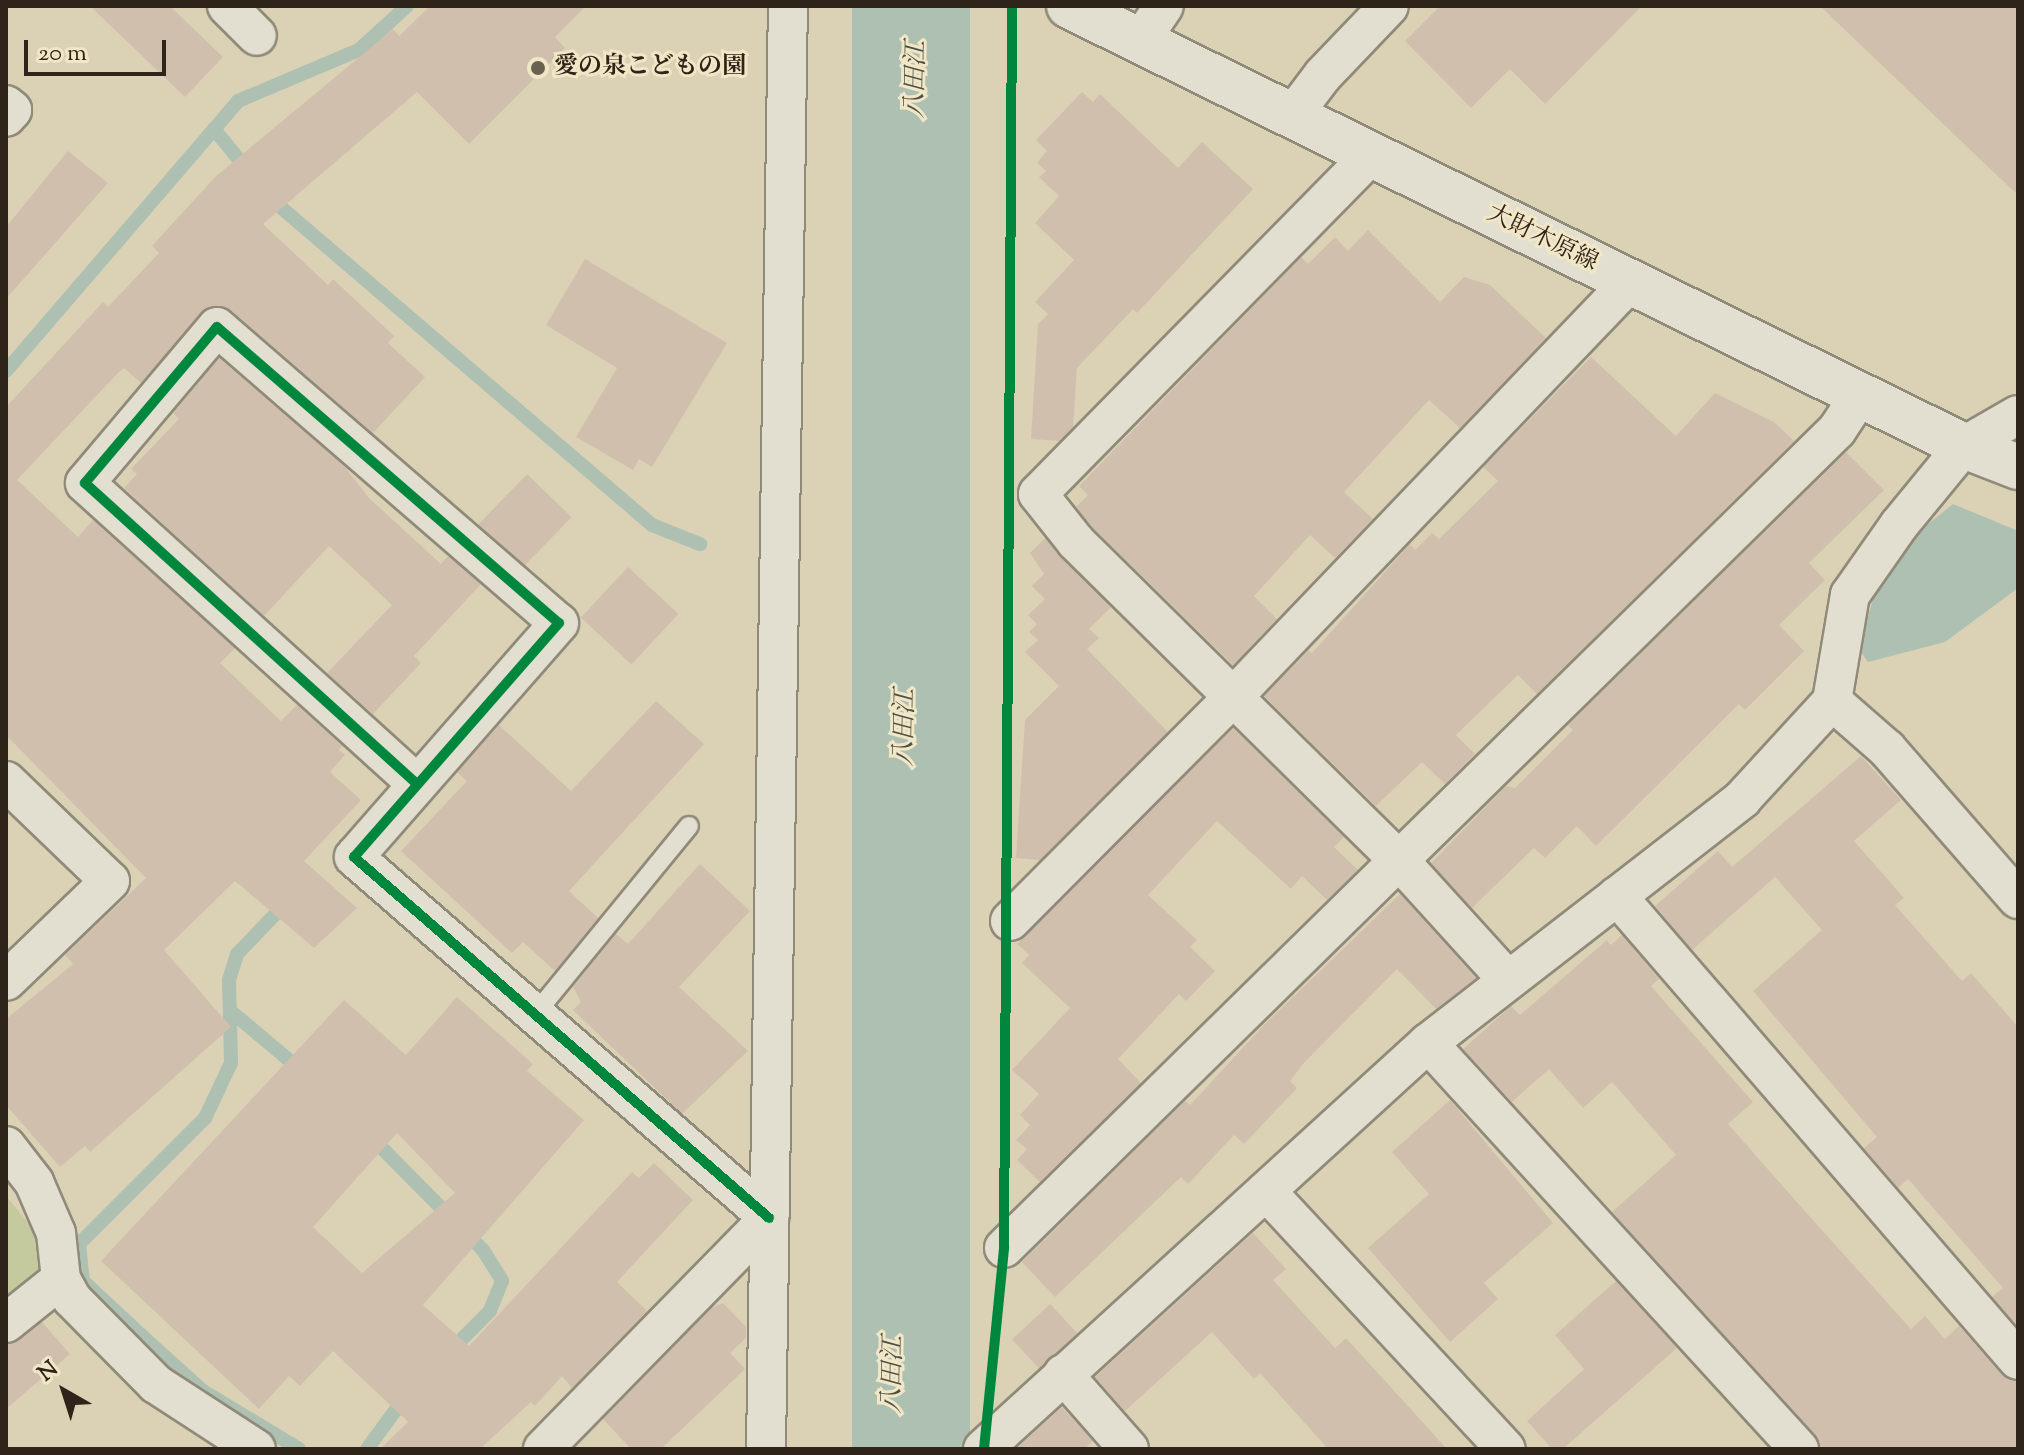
<!DOCTYPE html>
<html>
<head>
<meta charset="utf-8">
<style>
  body { margin:0 }
  #map { position:relative; width:2024px; height:1455px; overflow:hidden; background:#dbd2b6; font-family:"Sorts Mill Goudy","Noto Serif JP",serif }
  div>[style] { position:absolute }
  [style*='--x'] { left:calc(var(--x)*1px); top:calc(var(--y)*1px); width:calc(var(--w)*1px); rotate:calc(var(--a)*1deg) }
  .green>* { inset:0; background:#c4c99e }
  .water>* { inset:0; background:#adc0b1; transform-origin:0 0 }
  .stream>* { height:14px; margin:-7px; padding:0 7px; transform-origin:7px; border-radius:7px; background:#adc0b1 }
  .building>* { inset:0; background:#d1bfae; transform-origin:0 0 }
  .roads { filter:drop-shadow(2px 0 #908a79) drop-shadow(-2px 0 #908a79) drop-shadow(0 2px #908a79) drop-shadow(0 -2px #908a79) }
  .lane>* { height:18px; margin:-9px; padding:0 9px; transform-origin:9px; border-radius:9px; background:#e2ded0 }
  .street>* { height:38px; margin:-19px; padding:0 19px; transform-origin:19px; border-radius:19px; background:#e2ded0 }
  .secondary>* { height:44px; margin:-22px; padding:0 22px; transform-origin:22px; border-radius:22px; background:#e2ded0 }
  .cycleway>* { height:10px; margin:-5px; padding:0 5px; transform-origin:5px; border-radius:5px; background:#00873e }
  .dots>* { width:22px; height:22px; translate:-50% -50%; box-sizing:border-box; border:4px solid #f1e7c6; border-radius:50% }
  span { translate:-50% -50%; white-space:nowrap; text-align:center; line-height:1.15; -webkit-text-stroke:6px #f1e7c6; paint-order:stroke }
  .poi-label { font-size:24px; color:#2f2419; font-weight:700 }
  .left { translate:0 -50%; text-align:left }
  .street-label { font-size:24px; color:#2f2419 }
  .water-label { font-size:26px; color:#4f5146; font-style:italic }
  .frame { position:absolute; inset:0; border:8px solid #2f2419; pointer-events:none }
  .north { position:absolute; left:24px; top:1351px; width:80px; height:80px; -webkit-text-stroke:6px #f1e7c6; paint-order:stroke; rotate:321deg; font-size:22px; font-weight:700; line-height:32px; text-align:center; color:#2f2419 }
  .north::after { content:''; display:block; margin:auto; width:28px; height:36px; background:#2f2419; clip-path:polygon(50% 0,100% 100%,50% 72%,0 100%) }
  .scale { position:absolute; left:24px; top:40px; width:142px; height:36px; box-sizing:border-box; border:4px solid #2f2419; border-top:0; padding-left:10px; font-size:24px; line-height:28px; white-space:nowrap; color:#2f2419; -webkit-text-stroke:6px #f1e7c6; paint-order:stroke }
</style>
</head>
<body>
<div id="map">
  <div class="green">
    <div style="clip-path:polygon(6px 1196px,39px 1236px,55px 1294px,6px 1333px)"></div>
  </div>
  <div class="water">
    <div style="left:852px;top:6px;width:118px;height:1443px"></div>
    <div style="clip-path:polygon(1953px 504px,2018px 531px,2018px 588px,1945px 642px,1868px 662px,1859px 649px,1875px 592px,1913px 536px)"></div>
  </div>
  <div class="stream">
    <div style="--x:214;--y:129;--w:55;--a:50.9"></div>
    <div style="--x:270;--y:198;--w:503;--a:40.56"></div>
    <div style="--x:652;--y:525;--w:52;--a:21.6"></div>
    <div style="--x:6;--y:371;--w:356;--a:-49.3"></div>
    <div style="--x:238;--y:101;--w:131;--a:-22.9"></div>
    <div style="--x:359;--y:50;--w:65;--a:-42.5"></div>
    <div style="--x:285;--y:904;--w:69;--a:133.8"></div>
    <div style="--x:237;--y:954;--w:27;--a:107"></div>
    <div style="--x:229;--y:980;--w:83;--a:88.6"></div>
    <div style="--x:231;--y:1063;--w:61;--a:115.3"></div>
    <div style="--x:205;--y:1118;--w:178;--a:135"></div>
    <div style="--x:79;--y:1244;--w:37;--a:84"></div>
    <div style="--x:83;--y:1281;--w:81;--a:43"></div>
    <div style="--x:142;--y:1336;--w:82;--a:42"></div>
    <div style="--x:203;--y:1391;--w:112;--a:31.1"></div>
    <div style="--x:233;--y:1013;--w:92;--a:40.1"></div>
    <div style="--x:370;--y:1136;--w:161;--a:45.3"></div>
    <div style="--x:483;--y:1250;--w:36;--a:58"></div>
    <div style="--x:502;--y:1281;--w:32;--a:112"></div>
    <div style="--x:490;--y:1311;--w:58;--a:135"></div>
    <div style="--x:367;--y:1449;--w:66;--a:-53.7"></div>
  </div>
  <div class="building">
    <div style="clip-path:polygon(90px 6px,170px 6px,223px 57px,185px 97px)"></div>
    <div style="clip-path:polygon(430px 6px,586px 6px,555px 37px,565px 48px,469px 144px,417px 92px,263px 224px,328px 285px,333px 279px,394px 336px,388px 343px,425px 377px,373px 433px,231px 310px,210px 306px,141px 383px,124px 368px,117px 374px,17px 480px,78px 537px,93px 520px,235px 648px,220px 663px,281px 721px,297px 705px,342px 746px,339px 750px,345px 755px,330px 772px,361px 800px,304px 861px,357px 908px,314px 948px,235px 881px,164px 950px,231px 1027px,90px 1152px,85px 1146px,60px 1167px,6px 1105px,6px 1019px,73px 964px,65px 955px,146px 878px,6px 735px,6px 407px,103px 302px,108px 307px,159px 253px,152px 246px,216px 176px,393px 29px,399px 36px)"></div>
    <div style="clip-path:polygon(1440px 6px,1642px 6px,1545px 104px,1510px 69px,1471px 108px,1405px 41px)"></div>
    <div style="clip-path:polygon(1820px 6px,2018px 6px,2018px 195px,1985px 164px)"></div>
    <div style="clip-path:polygon(1082px 92px,1093px 102px,1100px 94px,1178px 168px,1202px 142px,1253px 189px,1137px 313px,1133px 309px,1077px 368px,1073px 427px,1060px 441px,1031px 439px,1038px 324px,1048px 314px,1035px 302px,1074px 260px,1035px 223px,1059px 196px,1039px 177px,1046px 171px,1037px 163px,1047px 151px,1036px 140px)"></div>
    <div style="clip-path:polygon(68px 151px,108px 183px,6px 299px,6px 227px)"></div>
    <div style="clip-path:polygon(1368px 230px,1440px 302px,1464px 277px,1490px 285px,1546px 338px,1460px 428px,1429px 400px,1344px 492px,1373px 519px,1335px 558px,1310px 535px,1254px 596px,1277px 619px,1233px 665px,1092px 527px,1076px 507px,1088px 495px,1079px 486px,1301px 257px,1308px 264px,1335px 237px,1348px 251px)"></div>
    <div style="clip-path:polygon(585px 259px,727px 343px,652px 467px,639px 459px,633px 470px,576px 437px,617px 368px,546px 325px)"></div>
    <div style="clip-path:polygon(1591px 357px,1676px 436px,1715px 393px,1774px 422px,1794px 441px,1537px 694px,1518px 675px,1456px 735px,1475px 754px,1445px 784px,1422px 762px,1376px 806px,1264px 696px,1309px 650px,1312px 653px,1410px 544px,1415px 550px,1432px 533px,1439px 539px,1498px 481px,1483px 467px)"></div>
    <div style="clip-path:polygon(219px 358px,343px 465px,370px 499px,441px 564px,448px 556px,481px 584px,414px 656px,421px 663px,373px 714px,327px 673px,392px 605px,329px 546px,264px 616px,124px 488px,137px 474px,131px 469px,179px 419px,173px 413px)"></div>
    <div style="clip-path:polygon(1846px 452px,1884px 490px,1809px 563px,1825px 580px,1779px 625px,1804px 651px,1745px 710px,1739px 704px,1596px 846px,1577px 826px,1545px 858px,1534px 848px,1472px 908px,1431px 863px,1506px 786px,1515px 788px,1573px 730px,1568px 725px)"></div>
    <div style="left:527px;top:474px;width:62px;height:70px;rotate:44deg"></div>
    <div style="clip-path:polygon(1045px 538px,1111px 607px,1089px 629px,1099px 638px,1087px 649px,1168px 732px,1040px 860px,1016px 858px,1025px 720px,1059px 686px,1025px 652px,1038px 640px,1029px 632px,1037px 624px,1028px 615px,1045px 599px,1032px 586px,1044px 574px,1030px 553px)"></div>
    <div style="left:628px;top:567px;width:69px;height:69px;rotate:43deg"></div>
    <div style="clip-path:polygon(656px 701px,704px 744px,569px 891px,598px 918px,555px 971px,523px 942px,512px 953px,401px 851px,467px 781px,457px 772px,499px 725px,571px 791px)"></div>
    <div style="clip-path:polygon(1233px 728px,1344px 837px,1334px 847px,1358px 870px,1327px 900px,1302px 876px,1291px 889px,1217px 821px,1148px 895px,1197px 940px,1190px 947px,1215px 971px,1186px 1001px,1179px 994px,1118px 1059px,1141px 1083px,1040px 1182px,1017px 1160px,1027px 1149px,1016px 1140px,1030px 1125px,1020px 1115px,1039px 1094px,1012px 1070px,1070px 1008px,1022px 963px,1029px 955px,1017px 944px)"></div>
    <div style="clip-path:polygon(1861px 756px,1901px 800px,1854px 841px,1904px 898px,1895px 905px,1962px 981px,1971px 973px,2018px 1027px,2018px 1326px,1992px 1297px,2003px 1288px,1908px 1179px,1898px 1188px,1864px 1148px,1877px 1137px,1753px 991px,1822px 930px,1775px 877px,1692px 950px,1655px 906px,1718px 851px,1732px 867px)"></div>
    <div style="clip-path:polygon(700px 864px,750px 911px,679px 987px,748px 1051px,682px 1114px,573px 1010px,581px 1002px,573px 987px,616px 934px,628px 944px)"></div>
    <div style="clip-path:polygon(1400px 894px,1476px 978px,1436px 1009px,1397px 969px,1304px 1063px,1290px 1081px,1297px 1088px,1244px 1144px,1234px 1135px,1188px 1184px,1181px 1177px,1055px 1297px,1022px 1262px,1185px 1101px,1190px 1105px,1264px 1025px)"></div>
    <div style="clip-path:polygon(1622px 935px,1659px 979px,1651px 986px,1753px 1102px,1728px 1124px,1803px 1209px,1911px 1329px,1925px 1316px,1945px 1339px,1959px 1326px,2001px 1374px,2018px 1381px,2018px 1449px,1820px 1449px,1815px 1434px,1612px 1212px,1676px 1155px,1612px 1082px,1583px 1108px,1549px 1069px,1512px 1102px,1463px 1049px,1511px 1006px,1520px 1015px,1607px 940px,1611px 945px)"></div>
    <div style="clip-path:polygon(evenodd,457px 997px,533px 1064px,527px 1071px,584px 1120px,423px 1305px,469px 1346px,632px 1172px,639px 1178px,654px 1163px,693px 1200px,617px 1282px,647px 1311px,572px 1388px,562px 1376px,535px 1406px,531px 1402px,480px 1449px,380px 1449px,408px 1422px,333px 1351px,300px 1386px,289px 1376px,259px 1409px,101px 1261px,344px 1000px,406px 1055px,457px 997px,397px 1133px,455px 1193px,362px 1273px,313px 1227px,397px 1133px)"></div>
    <div style="clip-path:polygon(1450px 1100px,1553px 1223px,1484px 1283px,1498px 1299px,1450px 1342px,1368px 1248px,1429px 1194px,1392px 1152px)"></div>
    <div style="clip-path:polygon(1253px 1233px,1286px 1269px,1273px 1280px,1335px 1348px,1346px 1338px,1447px 1449px,1328px 1449px,1260px 1373px,1254px 1379px,1212px 1332px,1125px 1411px,1095px 1377px)"></div>
    <div style="clip-path:polygon(1616px 1281px,1677px 1348px,1563px 1449px,1552px 1449px,1527px 1421px,1584px 1369px,1555px 1335px)"></div>
    <div style="clip-path:polygon(723px 1303px,746px 1327px,746px 1338px,730px 1353px,745px 1369px,661px 1449px,631px 1449px,603px 1419px,711px 1308px)"></div>
    <div style="left:1050px;top:1304px;width:40px;height:52px;rotate:47deg"></div>
    <div style="clip-path:polygon(42px 1322px,70px 1354px,6px 1409px,6px 1344px)"></div>
    <div style="clip-path:polygon(1062px 1407px,1093px 1441px,1084px 1449px,1016px 1449px)"></div>
  </div>
  <div class="roads">
    <div class="lane">
      <div style="--x:535;--y:1014;--w:243;--a:-50.7"></div>
    </div>
    <div class="street">
      <div style="--x:227;--y:6;--w:42;--a:45"></div>
      <div style="--x:1140;--y:41;--w:42;--a:-55.6"></div>
      <div style="--x:6;--y:105;--w:8;--a:40"></div>
      <div style="--x:12;--y:110;--w:9;--a:131"></div>
      <div style="--x:1292;--y:116;--w:51;--a:-52.9"></div>
      <div style="--x:1323;--y:75;--w:95;--a:-46.3"></div>
      <div style="--x:1371;--y:155;--w:475;--a:134.5"></div>
      <div style="--x:1038;--y:494;--w:61;--a:51.6"></div>
      <div style="--x:1076;--y:542;--w:452;--a:44.6"></div>
      <div style="--x:1398;--y:859;--w:161;--a:47.8"></div>
      <div style="--x:1832;--y:701;--w:73;--a:41.1"></div>
      <div style="--x:1887;--y:749;--w:199;--a:48.9"></div>
      <div style="--x:6;--y:781;--w:144;--a:43.9"></div>
      <div style="--x:110;--y:881;--w:144;--a:136.1"></div>
      <div style="--x:417;--y:784;--w:448;--a:-137.8"></div>
      <div style="--x:85;--y:483;--w:204;--a:-49.8"></div>
      <div style="--x:217;--y:327;--w:452;--a:40.9"></div>
      <div style="--x:559;--y:623;--w:311;--a:131.2"></div>
      <div style="--x:354;--y:857;--w:550;--a:41.02"></div>
      <div style="--x:1617;--y:896;--w:613;--a:49.17"></div>
      <div style="--x:1010;--y:921;--w:315;--a:-45.1"></div>
      <div style="--x:1232;--y:698;--w:576;--a:-46.27"></div>
      <div style="--x:1428;--y:1043;--w:550;--a:47.58"></div>
      <div style="--x:6;--y:1146;--w:46;--a:52.1"></div>
      <div style="--x:34;--y:1182;--w:56;--a:66.7"></div>
      <div style="--x:56;--y:1233;--w:46;--a:83.8"></div>
      <div style="--x:61;--y:1279;--w:23;--a:61"></div>
      <div style="--x:72;--y:1299;--w:120;--a:45.3"></div>
      <div style="--x:156;--y:1384;--w:119;--a:33"></div>
      <div style="--x:1266;--y:1191;--w:352;--a:47.1"></div>
      <div style="--x:1004;--y:1248;--w:1167;--a:-44.48"></div>
      <div style="--x:1837;--y:430;--w:42;--a:-56.7"></div>
      <div style="--x:6;--y:1323;--w:70;--a:-38.7"></div>
      <div style="--x:1063;--y:1374;--w:100;--a:48.7"></div>
      <div style="--x:543;--y:1449;--w:323;--a:-45.6"></div>
      <div style="--x:766;--y:1449;--w:1443;--a:-89.13"></div>
      <div style="--x:983;--y:1449;--w:602;--a:-42.38"></div>
      <div style="--x:1428;--y:1043;--w:398;--a:-37.8"></div>
      <div style="--x:1742;--y:799;--w:133;--a:-47.4"></div>
      <div style="--x:1832;--y:701;--w:108;--a:-80.4"></div>
      <div style="--x:1850;--y:595;--w:85;--a:-55"></div>
      <div style="--x:1899;--y:525;--w:102;--a:-50.6"></div>
      <div style="--x:1964;--y:446;--w:62;--a:-29.9"></div>
    </div>
    <div class="secondary">
      <div style="--x:1069;--y:6;--w:997;--a:26.18"></div>
      <div style="--x:1964;--y:446;--w:58;--a:21.3"></div>
    </div>
  </div>
  <div class="cycleway">
    <div style="--x:417;--y:784;--w:448;--a:-137.8"></div>
    <div style="--x:85;--y:483;--w:204;--a:-49.8"></div>
    <div style="--x:217;--y:327;--w:452;--a:40.9"></div>
    <div style="--x:559;--y:623;--w:311;--a:131.2"></div>
    <div style="--x:354;--y:857;--w:550;--a:41.02"></div>
    <div style="--x:984;--y:1449;--w:202;--a:-84.3"></div>
    <div style="--x:1004;--y:1248;--w:1242;--a:-89.63"></div>
  </div>
  <div class="dots">
    <div style="left:538px;top:68px;background:#6b6150"></div>
  </div>
  <div class="poi-label">
    <span class="left" style="left:554px;top:68px">愛の泉こどもの園</span>
  </div>
  <div class="street-label">
    <span style="left:1542px;top:239px;rotate:26deg">大財木原線</span>
  </div>
  <div class="water-label">
    <span style="left:917px;top:80px;rotate:-89deg">八田江</span>
    <span style="left:906px;top:728px;rotate:-89deg">八田江</span>
    <span style="left:894px;top:1375px;rotate:-89deg">八田江</span>
  </div>
  <div class="frame"></div>
  <div class="north">N</div>
  <div class="scale">20 m</div>
</div>
</body>
</html>
